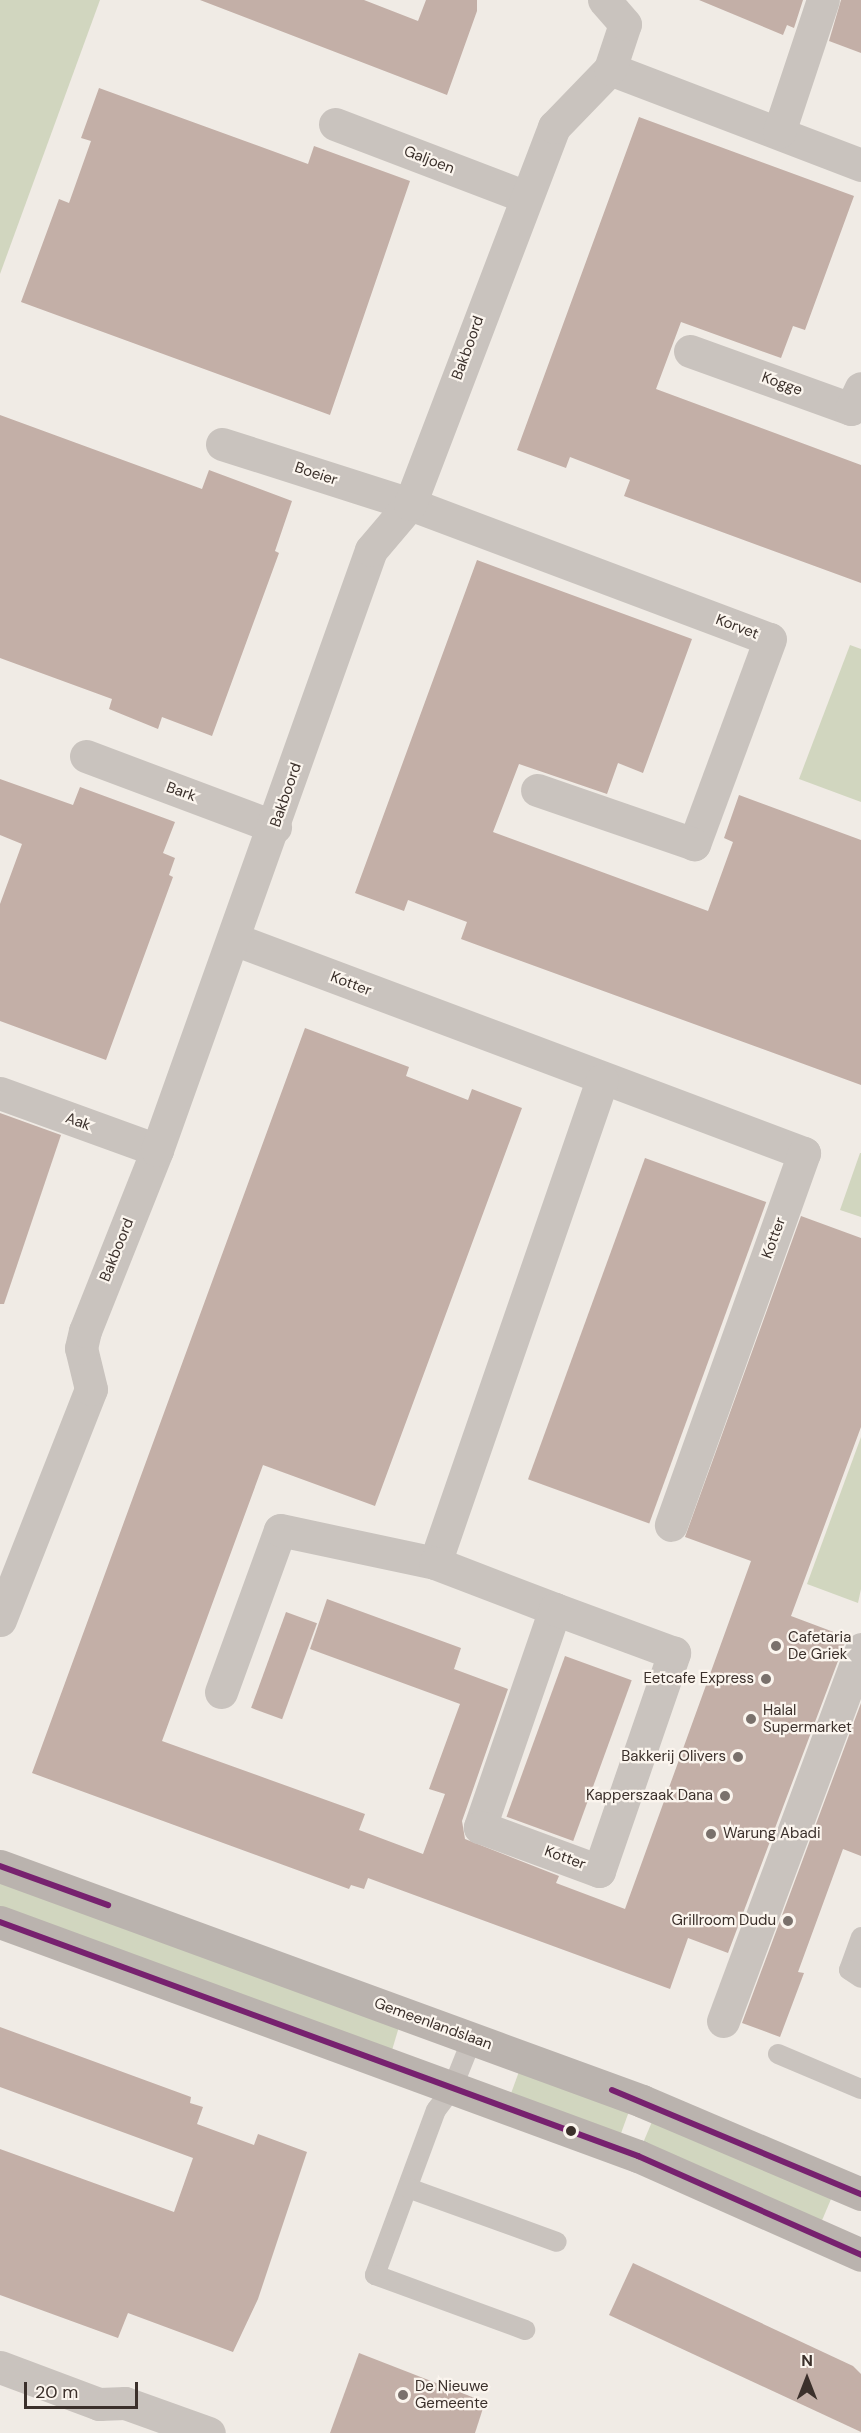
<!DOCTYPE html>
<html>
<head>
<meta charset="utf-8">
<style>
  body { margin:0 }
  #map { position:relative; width:861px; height:2433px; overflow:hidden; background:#f0ebe5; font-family:"DM Sans",sans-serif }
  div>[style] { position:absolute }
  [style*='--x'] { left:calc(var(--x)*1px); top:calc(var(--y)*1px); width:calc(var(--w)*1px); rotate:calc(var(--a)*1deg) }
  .green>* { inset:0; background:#d1d6bf; transform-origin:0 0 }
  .building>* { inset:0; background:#c3afa7; transform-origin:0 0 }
  .lane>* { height:20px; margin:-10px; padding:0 10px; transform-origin:10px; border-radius:10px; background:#c9c3be }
  .street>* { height:33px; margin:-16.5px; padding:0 16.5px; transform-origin:16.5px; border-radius:16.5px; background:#c9c3be }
  .secondary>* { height:33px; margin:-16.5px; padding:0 16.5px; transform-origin:16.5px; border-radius:16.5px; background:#bab3ae }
  .bus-1>* { height:6px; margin:-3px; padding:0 3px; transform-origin:3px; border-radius:3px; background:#77216f }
  .dots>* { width:16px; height:16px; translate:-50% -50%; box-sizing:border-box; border:3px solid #fbf5ee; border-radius:50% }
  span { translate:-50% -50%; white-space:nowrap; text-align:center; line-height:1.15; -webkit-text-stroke:4.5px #fbf5ee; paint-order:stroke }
  .street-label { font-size:15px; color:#3b302b }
  .poi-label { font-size:15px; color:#3b302b }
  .left { translate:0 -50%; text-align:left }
  .right { translate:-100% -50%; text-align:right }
  .north { position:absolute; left:777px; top:2349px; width:60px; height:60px; -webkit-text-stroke:4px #fbf5ee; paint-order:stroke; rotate:0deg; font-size:16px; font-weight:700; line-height:24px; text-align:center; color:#3b302b }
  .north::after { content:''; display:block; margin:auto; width:21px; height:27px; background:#3b302b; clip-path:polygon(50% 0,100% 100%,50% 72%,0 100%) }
  .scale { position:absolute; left:24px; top:2382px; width:114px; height:27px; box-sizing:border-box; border:3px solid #3b302b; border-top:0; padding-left:8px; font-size:18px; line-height:21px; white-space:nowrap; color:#3b302b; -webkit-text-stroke:4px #fbf5ee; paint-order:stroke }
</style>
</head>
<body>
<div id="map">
  <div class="green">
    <div style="clip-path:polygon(0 0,100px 0,0 274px)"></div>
    <div style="clip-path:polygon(850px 645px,861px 649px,861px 802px,799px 779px)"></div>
    <div style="clip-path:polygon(860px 1153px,861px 1153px,861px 1217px,840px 1210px)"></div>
    <div style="clip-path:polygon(861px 1437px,861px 1589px,858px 1603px,807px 1584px)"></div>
    <div style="clip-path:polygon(0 1877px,401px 2020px,390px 2057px,0 1913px)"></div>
    <div style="left:521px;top:2066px;width:117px;height:34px;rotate:20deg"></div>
    <div style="left:654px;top:2117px;width:195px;height:32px;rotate:23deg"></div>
  </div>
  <div class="building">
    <div style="clip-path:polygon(200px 0,364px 0,418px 21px,426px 0,477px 0,477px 11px,447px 95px)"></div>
    <div style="clip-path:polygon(699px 0,803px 0,794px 28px,787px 25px,783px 35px)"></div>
    <div style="clip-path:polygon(841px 0,861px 0,861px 53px,829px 41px)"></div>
    <div style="clip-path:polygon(99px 88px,308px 164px,314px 146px,410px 181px,330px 415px,21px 302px,59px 199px,69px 203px,91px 141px,81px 138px)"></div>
    <div style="clip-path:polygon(639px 117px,854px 196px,805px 330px,793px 326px,781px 358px,681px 322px,656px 389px,861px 465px,861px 583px,624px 496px,630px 480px,570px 457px,566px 468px,517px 450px)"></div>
    <div style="clip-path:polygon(0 415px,202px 489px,209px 470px,292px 501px,275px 551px,279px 553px,212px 736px,162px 717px,158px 729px,109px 709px,112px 699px,0 658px)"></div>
    <div style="clip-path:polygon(477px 560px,692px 639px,643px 773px,618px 763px,607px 794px,519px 764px,493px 832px,708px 911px,733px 842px,724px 838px,739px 795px,861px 840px,861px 1085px,461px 939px,467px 922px,408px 900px,404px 911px,355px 893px)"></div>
    <div style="clip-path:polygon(0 779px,73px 805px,80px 787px,175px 822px,163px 853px,175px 858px,169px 875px,173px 877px,106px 1060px,0 1021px,0 904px,22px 844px,0 835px)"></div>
    <div style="clip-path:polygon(305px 1028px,409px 1067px,406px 1076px,468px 1100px,472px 1089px,522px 1108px,375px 1506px,263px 1465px,162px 1741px,365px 1814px,359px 1830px,423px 1854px,445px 1794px,429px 1789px,460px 1704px,310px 1649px,327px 1599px,461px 1648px,454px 1669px,508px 1689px,462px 1821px,465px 1839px,559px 1876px,556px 1883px,625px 1909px,751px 1561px,685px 1537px,801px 1216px,861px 1238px,861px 1427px,791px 1616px,847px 1637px,728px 1953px,688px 1938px,670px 1989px,368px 1878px,364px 1889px,351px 1885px,349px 1889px,32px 1773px)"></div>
    <div style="clip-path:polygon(0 1113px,61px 1135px,4px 1304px,0 1304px)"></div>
    <div style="left:645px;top:1158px;width:129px;height:342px;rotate:20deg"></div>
    <div style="left:286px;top:1612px;width:33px;height:102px;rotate:20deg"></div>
    <div style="left:565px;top:1656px;width:71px;height:171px;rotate:20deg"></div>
    <div style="clip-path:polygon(861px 1703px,861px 1856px,843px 1849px,798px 1972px,804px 1973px,780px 2037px,742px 2023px)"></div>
    <div style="clip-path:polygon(0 2027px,191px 2097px,190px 2103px,203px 2107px,197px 2124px,254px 2145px,258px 2134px,307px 2152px,258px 2299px,233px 2352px,128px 2313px,118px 2338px,0 2295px,0 2149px,174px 2212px,193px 2158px,0 2087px)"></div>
    <div style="clip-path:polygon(633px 2263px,853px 2366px,861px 2374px,861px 2432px,609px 2315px)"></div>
    <div style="clip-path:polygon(359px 2353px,485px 2402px,475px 2433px,330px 2433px)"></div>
  </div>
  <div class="lane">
    <div style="--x:861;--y:1937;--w:35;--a:110"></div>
    <div style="--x:849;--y:1970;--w:14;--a:34"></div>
    <div style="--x:472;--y:2039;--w:54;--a:111.8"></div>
    <div style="--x:452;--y:2089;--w:26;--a:127"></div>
    <div style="--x:436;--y:2110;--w:176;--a:110.3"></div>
    <div style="--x:375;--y:2275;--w:160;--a:20.1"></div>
    <div style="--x:778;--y:2054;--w:90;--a:22.9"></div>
    <div style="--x:408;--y:2188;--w:158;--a:19.9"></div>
  </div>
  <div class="street">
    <div style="--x:610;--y:69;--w:269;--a:20.9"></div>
    <div style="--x:335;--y:124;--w:202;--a:20.9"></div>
    <div style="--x:779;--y:132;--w:139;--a:-71.6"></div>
    <div style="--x:690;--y:351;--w:171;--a:19.8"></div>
    <div style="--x:851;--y:409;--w:23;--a:-65"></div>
    <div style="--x:222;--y:444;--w:197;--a:17.7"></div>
    <div style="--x:410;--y:504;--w:384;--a:20.6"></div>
    <div style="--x:770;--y:639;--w:219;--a:110.3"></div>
    <div style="--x:694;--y:844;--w:166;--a:-161"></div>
    <div style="--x:86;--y:756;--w:202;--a:20.6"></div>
    <div style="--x:234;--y:939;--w:609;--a:20.58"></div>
    <div style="--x:804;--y:1153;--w:395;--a:109.7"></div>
    <div style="--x:0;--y:1093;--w:167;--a:20"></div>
    <div style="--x:435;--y:1563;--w:511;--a:-70.93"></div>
    <div style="--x:0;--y:1620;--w:248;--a:-68.5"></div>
    <div style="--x:91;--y:1389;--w:42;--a:-103.7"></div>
    <div style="--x:81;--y:1348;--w:17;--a:-77"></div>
    <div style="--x:85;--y:1331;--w:195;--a:-68.3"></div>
    <div style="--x:157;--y:1150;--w:637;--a:-70.37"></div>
    <div style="--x:371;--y:550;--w:60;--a:-49.7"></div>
    <div style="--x:410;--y:504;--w:404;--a:-69.1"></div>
    <div style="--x:554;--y:127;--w:81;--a:-46"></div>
    <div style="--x:610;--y:69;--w:47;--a:-71.6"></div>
    <div style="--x:625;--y:24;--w:32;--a:-131"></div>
    <div style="--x:221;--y:1692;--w:172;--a:-70"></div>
    <div style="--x:280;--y:1530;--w:158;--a:12"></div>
    <div style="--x:435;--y:1563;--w:129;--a:21"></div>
    <div style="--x:555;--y:1609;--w:231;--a:109"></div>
    <div style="--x:480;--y:1827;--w:127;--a:20.3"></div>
    <div style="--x:599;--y:1871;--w:231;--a:-71"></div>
    <div style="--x:674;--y:1653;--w:127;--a:-159.7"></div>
    <div style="--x:723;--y:2021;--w:397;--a:-69.6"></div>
    <div style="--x:0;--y:2367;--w:106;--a:20.5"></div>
    <div style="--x:99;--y:2404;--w:26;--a:-2"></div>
    <div style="--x:125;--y:2403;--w:89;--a:19.7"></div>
  </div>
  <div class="secondary">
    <div style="--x:0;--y:1866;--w:684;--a:20.1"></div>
    <div style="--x:642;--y:2101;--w:238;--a:23"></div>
    <div style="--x:0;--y:1922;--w:680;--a:20.14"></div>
    <div style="--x:638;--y:2156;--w:244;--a:23.9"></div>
  </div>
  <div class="bus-1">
    <div style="--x:0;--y:1866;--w:115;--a:19.9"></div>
    <div style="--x:0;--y:1922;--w:680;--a:20.14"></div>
    <div style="--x:638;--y:2156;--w:244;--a:23.9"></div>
    <div style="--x:612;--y:2090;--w:270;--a:22.7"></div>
  </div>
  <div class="dots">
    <div style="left:776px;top:1646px;background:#7a716c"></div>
    <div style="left:766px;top:1679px;background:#7a716c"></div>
    <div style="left:751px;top:1719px;background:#7a716c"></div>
    <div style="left:738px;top:1757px;background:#7a716c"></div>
    <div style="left:725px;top:1796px;background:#7a716c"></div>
    <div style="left:711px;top:1834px;background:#7a716c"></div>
    <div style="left:788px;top:1921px;background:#7a716c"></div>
    <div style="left:571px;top:2131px;background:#3b302b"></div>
    <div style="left:403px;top:2395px;background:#7a716c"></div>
  </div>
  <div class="street-label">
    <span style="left:429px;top:160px;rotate:21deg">Galjoen</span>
    <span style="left:468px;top:348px;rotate:-70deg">Bakboord</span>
    <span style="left:782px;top:384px;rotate:20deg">Kogge</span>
    <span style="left:316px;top:474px;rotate:18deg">Boeier</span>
    <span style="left:737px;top:627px;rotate:21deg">Korvet</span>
    <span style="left:181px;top:792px;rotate:20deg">Bark</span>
    <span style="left:286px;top:795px;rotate:-71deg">Bakboord</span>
    <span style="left:351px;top:984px;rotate:21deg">Kotter</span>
    <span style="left:78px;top:1122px;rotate:20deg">Aak</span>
    <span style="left:774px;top:1238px;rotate:-70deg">Kotter</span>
    <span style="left:117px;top:1250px;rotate:-68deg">Bakboord</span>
    <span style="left:565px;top:1858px;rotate:20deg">Kotter</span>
    <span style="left:433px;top:2024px;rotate:20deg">Gemeenlandslaan</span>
  </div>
  <div class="poi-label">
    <span class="left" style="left:788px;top:1646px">Cafetaria<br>De Griek</span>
    <span class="right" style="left:754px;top:1679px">Eetcafe Express</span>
    <span class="left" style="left:763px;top:1719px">Halal<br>Supermarket</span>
    <span class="right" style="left:726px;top:1757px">Bakkerij Olivers</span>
    <span class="right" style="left:713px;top:1796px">Kapperszaak Dana</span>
    <span class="left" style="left:723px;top:1834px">Warung Abadi</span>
    <span class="right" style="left:776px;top:1921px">Grillroom Dudu</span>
    <span class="left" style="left:415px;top:2395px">De Nieuwe<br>Gemeente</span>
  </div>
  <div class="north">N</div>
  <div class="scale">20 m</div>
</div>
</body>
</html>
